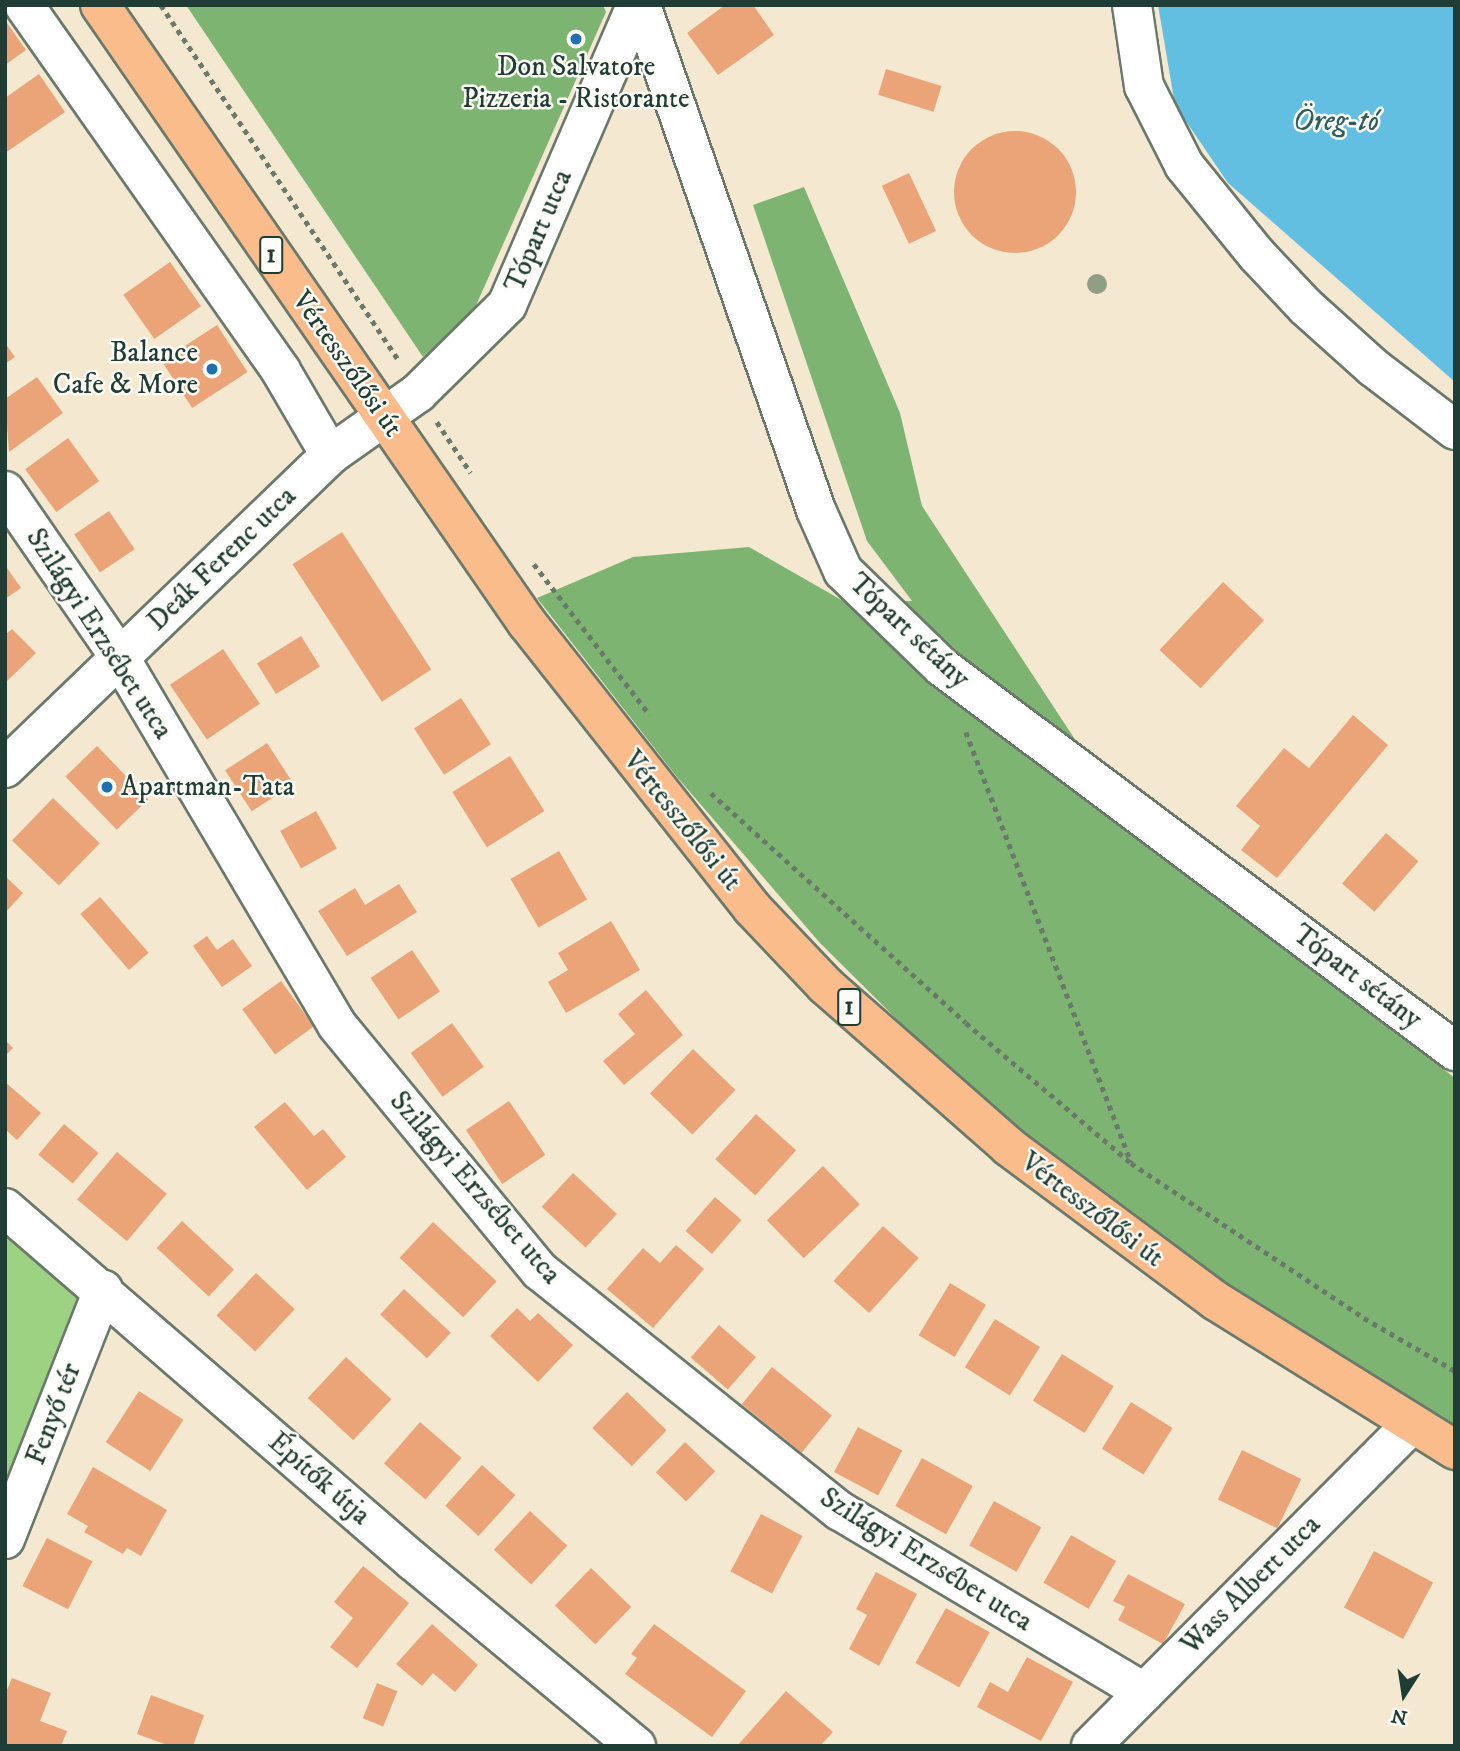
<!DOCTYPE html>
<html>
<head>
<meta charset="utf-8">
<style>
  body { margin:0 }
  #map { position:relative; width:1460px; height:1751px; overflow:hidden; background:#f5e8d1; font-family:"IM FELL DW Pica",serif }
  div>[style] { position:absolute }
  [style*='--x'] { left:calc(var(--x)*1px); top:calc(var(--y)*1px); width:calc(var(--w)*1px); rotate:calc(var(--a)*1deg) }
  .green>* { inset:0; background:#9ed283 }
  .forest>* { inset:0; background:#7eb471 }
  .water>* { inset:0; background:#63bfe1 }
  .building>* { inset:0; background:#eaa477; transform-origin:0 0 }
  .round { border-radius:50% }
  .path>* { height:4.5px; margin-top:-2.25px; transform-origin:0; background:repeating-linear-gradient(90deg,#6a796b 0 5px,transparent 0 10px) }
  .roads { filter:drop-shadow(2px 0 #6a796b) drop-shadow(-2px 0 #6a796b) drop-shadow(0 2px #6a796b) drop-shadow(0 -2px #6a796b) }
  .minor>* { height:38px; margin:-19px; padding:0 19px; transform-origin:19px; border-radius:19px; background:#fff }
  .major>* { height:38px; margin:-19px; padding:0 19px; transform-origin:19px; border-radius:19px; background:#f9bc8a }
  .trees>* { width:20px; height:20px; margin:-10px; border-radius:50%; background:#919e86 }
  .dots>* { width:19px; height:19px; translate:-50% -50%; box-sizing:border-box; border:4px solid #fdfcf7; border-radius:50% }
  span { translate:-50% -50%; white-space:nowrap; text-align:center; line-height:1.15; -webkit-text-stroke:5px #fdfcf7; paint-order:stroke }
  .shield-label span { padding:2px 5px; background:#fdfcf7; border:2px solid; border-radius:5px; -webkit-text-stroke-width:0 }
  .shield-label { font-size:26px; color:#1f3d34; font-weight:700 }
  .poi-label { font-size:28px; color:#1f3d34 }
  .right { translate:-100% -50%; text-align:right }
  .left { translate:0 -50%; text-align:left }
  .street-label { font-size:28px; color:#1f3d34 }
  .water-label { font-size:30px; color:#305e5f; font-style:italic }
  .frame { position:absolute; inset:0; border:7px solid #1f3d34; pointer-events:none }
  .north { position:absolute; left:1369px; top:1660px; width:70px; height:70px; -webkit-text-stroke:5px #fdfcf7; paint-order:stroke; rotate:192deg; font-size:19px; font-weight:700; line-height:28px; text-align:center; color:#1f3d34 }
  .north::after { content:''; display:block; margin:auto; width:24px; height:32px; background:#1f3d34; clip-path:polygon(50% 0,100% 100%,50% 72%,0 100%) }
</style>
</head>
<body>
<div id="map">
  <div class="green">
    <div style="clip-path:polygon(5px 1208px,103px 1290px,5px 1539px)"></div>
  </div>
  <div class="forest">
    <div style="clip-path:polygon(186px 5px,603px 5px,606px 12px,474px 310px,423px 357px)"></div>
    <div style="clip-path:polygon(804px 187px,900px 413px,922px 506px,1137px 834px,1455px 1078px,1455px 1426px,1348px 1366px,1179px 1255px,972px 1094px,820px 943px,677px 777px,537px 598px,633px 557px,749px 547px,845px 602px,912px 601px,867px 541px,753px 205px)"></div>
  </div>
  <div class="water">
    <div style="clip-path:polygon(1158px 5px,1455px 5px,1455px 382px,1228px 183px,1175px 105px)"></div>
  </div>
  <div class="building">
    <div style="clip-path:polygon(725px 5px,753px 5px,774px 35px,718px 75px,687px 33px)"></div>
    <div style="clip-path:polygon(5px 20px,26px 50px,5px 65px)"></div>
    <div style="left:886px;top:69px;width:58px;height:27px;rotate:17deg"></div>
    <div style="clip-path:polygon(39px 74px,65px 112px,5px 153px,5px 98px)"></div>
    <div class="round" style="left:954px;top:131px;width:122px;height:122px"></div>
    <div style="left:909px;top:173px;width:64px;height:30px;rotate:65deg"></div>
    <div style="left:170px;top:262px;width:54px;height:57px;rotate:55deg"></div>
    <div style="left:217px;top:325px;width:56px;height:66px;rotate:57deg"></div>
    <div style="clip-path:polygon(5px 343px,15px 357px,5px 364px)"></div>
    <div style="clip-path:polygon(37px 377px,63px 413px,9px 452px,5px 399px)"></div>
    <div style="left:68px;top:438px;width:53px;height:53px;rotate:54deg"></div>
    <div style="left:109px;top:511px;width:46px;height:42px;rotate:56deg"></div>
    <div style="left:342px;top:532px;width:164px;height:59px;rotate:57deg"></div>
    <div style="clip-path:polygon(5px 565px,21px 588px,5px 599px)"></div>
    <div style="left:1223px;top:582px;width:56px;height:93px;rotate:43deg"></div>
    <div style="clip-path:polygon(12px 629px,36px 653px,5px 683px,5px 635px)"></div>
    <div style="left:301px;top:636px;width:36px;height:52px;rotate:58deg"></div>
    <div style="left:223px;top:649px;width:66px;height:64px;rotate:56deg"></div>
    <div style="left:461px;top:698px;width:55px;height:56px;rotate:57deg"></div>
    <div style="clip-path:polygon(1353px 715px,1388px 745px,1277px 878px,1241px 850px,1260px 826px,1236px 806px,1284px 748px,1309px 768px)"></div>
    <div style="left:267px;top:743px;width:49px;height:50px;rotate:57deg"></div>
    <div style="left:97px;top:746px;width:74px;height:44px;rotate:46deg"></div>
    <div style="left:510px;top:756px;width:65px;height:68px;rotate:58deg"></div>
    <div style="left:53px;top:798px;width:65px;height:59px;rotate:44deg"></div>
    <div style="left:316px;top:811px;width:43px;height:41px;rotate:61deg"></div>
    <div style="left:1386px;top:833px;width:43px;height:67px;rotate:41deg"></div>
    <div style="left:559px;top:851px;width:56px;height:56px;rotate:60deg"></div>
    <div style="clip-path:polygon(5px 876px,23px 893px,5px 913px)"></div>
    <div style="clip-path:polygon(399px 884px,417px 912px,347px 956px,318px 911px,355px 888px,365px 905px)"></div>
    <div style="left:100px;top:897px;width:74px;height:26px;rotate:49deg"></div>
    <div style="clip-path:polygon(611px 921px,640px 970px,566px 1013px,548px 982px,568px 970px,558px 953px)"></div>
    <div style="clip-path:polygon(207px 936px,217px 950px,233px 939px,252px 966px,222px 987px,193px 946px)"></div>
    <div style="left:412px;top:950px;width:50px;height:50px;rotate:56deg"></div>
    <div style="left:281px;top:981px;width:56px;height:48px;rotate:54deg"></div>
    <div style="clip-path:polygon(646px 990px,683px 1035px,624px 1085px,603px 1061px,635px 1034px,618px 1014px)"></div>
    <div style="left:452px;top:1023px;width:54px;height:51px;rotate:54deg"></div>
    <div style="clip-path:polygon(5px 1040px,13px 1048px,5px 1056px)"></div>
    <div style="left:693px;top:1049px;width:59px;height:62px;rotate:44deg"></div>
    <div style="clip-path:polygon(5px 1082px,41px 1113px,17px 1140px,5px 1129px)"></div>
    <div style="left:509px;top:1101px;width:65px;height:52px;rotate:56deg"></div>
    <div style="clip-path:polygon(285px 1102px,314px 1136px,323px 1129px,346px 1157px,307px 1190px,254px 1127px)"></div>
    <div style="left:756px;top:1114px;width:54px;height:61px;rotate:42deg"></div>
    <div style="left:64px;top:1124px;width:45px;height:40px;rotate:40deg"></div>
    <div style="left:117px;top:1152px;width:65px;height:62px;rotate:40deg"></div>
    <div style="left:823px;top:1166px;width:53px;height:78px;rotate:46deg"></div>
    <div style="left:573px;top:1173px;width:60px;height:46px;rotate:43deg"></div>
    <div style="left:715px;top:1197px;width:35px;height:45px;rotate:41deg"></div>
    <div style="left:182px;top:1221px;width:71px;height:37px;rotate:43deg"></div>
    <div style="left:433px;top:1222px;width:87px;height:49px;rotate:43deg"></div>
    <div style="left:883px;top:1226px;width:48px;height:74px;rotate:42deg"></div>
    <div style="clip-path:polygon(676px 1245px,704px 1269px,653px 1328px,607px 1289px,643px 1248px,660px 1263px)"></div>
    <div style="left:256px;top:1273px;width:53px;height:58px;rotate:43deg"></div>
    <div style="left:950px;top:1283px;width:42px;height:61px;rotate:31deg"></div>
    <div style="left:404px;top:1289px;width:64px;height:35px;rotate:43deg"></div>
    <div style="clip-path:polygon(517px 1308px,530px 1321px,538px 1313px,573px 1345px,538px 1382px,490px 1336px)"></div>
    <div style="left:995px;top:1319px;width:53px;height:57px;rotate:32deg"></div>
    <div style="left:719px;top:1325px;width:49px;height:43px;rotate:41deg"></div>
    <div style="left:1062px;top:1354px;width:61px;height:55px;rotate:32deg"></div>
    <div style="left:346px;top:1357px;width:62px;height:56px;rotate:43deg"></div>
    <div style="left:772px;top:1367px;width:77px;height:48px;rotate:39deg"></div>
    <div style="left:139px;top:1391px;width:53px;height:61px;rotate:33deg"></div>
    <div style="left:627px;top:1392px;width:55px;height:50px;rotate:44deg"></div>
    <div style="left:1131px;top:1402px;width:49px;height:55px;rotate:32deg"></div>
    <div style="left:420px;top:1422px;width:55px;height:55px;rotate:41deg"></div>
    <div style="left:858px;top:1427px;width:50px;height:51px;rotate:28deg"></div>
    <div style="left:685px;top:1442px;width:42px;height:42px;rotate:44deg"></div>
    <div style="left:1242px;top:1450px;width:66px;height:55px;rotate:26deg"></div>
    <div style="left:922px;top:1458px;width:58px;height:55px;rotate:29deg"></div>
    <div style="left:482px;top:1465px;width:45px;height:55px;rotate:42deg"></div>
    <div style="clip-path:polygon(93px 1467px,167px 1510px,141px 1556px,127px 1548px,123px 1554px,84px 1532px,88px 1526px,67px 1514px)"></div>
    <div style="left:994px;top:1501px;width:54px;height:51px;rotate:29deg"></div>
    <div style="left:530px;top:1511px;width:51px;height:53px;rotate:43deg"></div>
    <div style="left:761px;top:1514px;width:47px;height:65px;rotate:28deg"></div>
    <div style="left:1071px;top:1535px;width:52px;height:55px;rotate:30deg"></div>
    <div style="left:47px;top:1538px;width:51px;height:54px;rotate:27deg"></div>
    <div style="left:1374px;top:1551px;width:67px;height:64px;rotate:28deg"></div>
    <div style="clip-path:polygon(363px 1566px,409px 1603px,357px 1668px,330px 1647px,353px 1618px,334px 1602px)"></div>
    <div style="left:591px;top:1568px;width:56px;height:52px;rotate:44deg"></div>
    <div style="clip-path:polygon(876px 1572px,917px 1594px,879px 1666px,849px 1649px,867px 1615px,856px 1609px)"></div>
    <div style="clip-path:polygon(1128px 1574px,1185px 1604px,1163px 1644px,1118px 1620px,1125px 1607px,1113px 1601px)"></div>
    <div style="left:946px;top:1608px;width:50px;height:63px;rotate:29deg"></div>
    <div style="clip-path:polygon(432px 1624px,478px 1665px,455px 1692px,433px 1673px,422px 1686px,396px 1664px)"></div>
    <div style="clip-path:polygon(654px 1624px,746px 1691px,712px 1737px,625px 1674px,637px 1658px,631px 1654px)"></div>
    <div style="clip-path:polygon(1027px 1657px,1073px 1682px,1041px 1741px,977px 1707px,990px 1682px,1008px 1692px)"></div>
    <div style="clip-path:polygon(12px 1678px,51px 1693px,40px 1721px,67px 1731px,61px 1746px,5px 1746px,5px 1695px)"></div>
    <div style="left:377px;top:1683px;width:22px;height:38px;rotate:22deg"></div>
    <div style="clip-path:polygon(786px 1691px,833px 1732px,820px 1746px,737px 1746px)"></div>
    <div style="clip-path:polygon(151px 1695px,204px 1715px,193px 1746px,170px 1746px,137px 1734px)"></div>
  </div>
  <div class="path">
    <div style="--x:161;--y:5;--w:428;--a:56.2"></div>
    <div style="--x:437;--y:422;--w:61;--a:56.3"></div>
    <div style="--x:534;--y:564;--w:190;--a:52.5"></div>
    <div style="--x:966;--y:732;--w:461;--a:69"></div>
    <div style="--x:711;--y:793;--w:343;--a:42"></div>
    <div style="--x:966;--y:1023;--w:216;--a:40.3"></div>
    <div style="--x:1131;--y:1163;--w:280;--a:33.6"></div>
    <div style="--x:1364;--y:1318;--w:105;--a:30.2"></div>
  </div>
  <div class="roads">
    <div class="minor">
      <div style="--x:24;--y:5;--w:447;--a:54.9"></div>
      <div style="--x:281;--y:371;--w:97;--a:59.7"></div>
      <div style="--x:641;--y:5;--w:534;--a:70.89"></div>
      <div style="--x:816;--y:510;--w:67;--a:66.1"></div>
      <div style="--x:843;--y:571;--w:138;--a:44.1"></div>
      <div style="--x:942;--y:667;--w:641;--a:36.82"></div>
      <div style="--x:1132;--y:5;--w:82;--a:81.6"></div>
      <div style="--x:1144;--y:86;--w:89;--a:63.1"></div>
      <div style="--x:1184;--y:165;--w:116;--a:51"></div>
      <div style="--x:1257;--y:255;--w:71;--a:46.7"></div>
      <div style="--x:1306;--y:307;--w:91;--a:41.9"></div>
      <div style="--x:1374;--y:368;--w:102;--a:37.4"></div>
      <div style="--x:5;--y:491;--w:203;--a:55.4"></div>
      <div style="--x:120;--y:658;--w:426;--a:59.4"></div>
      <div style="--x:337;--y:1025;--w:319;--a:50.5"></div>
      <div style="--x:540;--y:1271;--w:384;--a:38.7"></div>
      <div style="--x:840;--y:1511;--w:354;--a:30.8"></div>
      <div style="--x:5;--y:768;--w:451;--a:-43.9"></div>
      <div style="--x:330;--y:455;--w:108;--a:-35.2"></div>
      <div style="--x:418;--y:393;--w:125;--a:-44.7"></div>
      <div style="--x:507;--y:305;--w:327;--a:-66.7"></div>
      <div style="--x:5;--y:1208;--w:540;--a:40.87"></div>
      <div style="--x:413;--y:1561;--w:290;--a:39.7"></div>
      <div style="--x:5;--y:1539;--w:268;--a:-68.5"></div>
      <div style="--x:1091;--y:1746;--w:455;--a:-45.1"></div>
    </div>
    <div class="major">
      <div style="--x:100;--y:5;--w:751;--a:55.36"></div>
      <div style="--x:527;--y:623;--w:363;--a:51.7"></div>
      <div style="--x:752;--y:908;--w:106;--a:46.5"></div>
      <div style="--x:825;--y:985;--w:244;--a:41.3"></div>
      <div style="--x:1008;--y:1146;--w:259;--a:36.7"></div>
      <div style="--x:1216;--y:1301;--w:282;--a:31.9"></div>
    </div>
  </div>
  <div class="trees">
    <div style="left:1097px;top:284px"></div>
  </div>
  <div class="dots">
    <div style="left:576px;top:39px;background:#1f6fb2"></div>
    <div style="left:212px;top:369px;background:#1f6fb2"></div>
    <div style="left:107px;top:787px;background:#1f6fb2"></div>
  </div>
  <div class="shield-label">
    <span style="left:271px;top:255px">1</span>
    <span style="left:849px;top:1007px">1</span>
  </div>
  <div class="poi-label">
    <span style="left:576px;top:83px">Don Salvatore<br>Pizzeria - Ristorante</span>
    <span class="right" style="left:198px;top:369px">Balance<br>Cafe &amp; More</span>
    <span class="left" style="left:121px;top:787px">Apartman-Tata</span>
  </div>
  <div class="street-label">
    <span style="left:539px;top:231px;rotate:-67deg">Tópart utca</span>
    <span style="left:347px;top:364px;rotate:55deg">Vértesszőlősi út</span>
    <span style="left:222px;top:559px;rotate:-44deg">Deák Ferenc utca</span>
    <span style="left:909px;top:631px;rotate:43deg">Tópart sétány</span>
    <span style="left:99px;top:634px;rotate:57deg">Szilágyi Erzsébet utca</span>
    <span style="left:682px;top:821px;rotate:51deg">Vértesszőlősi út</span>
    <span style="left:1357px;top:977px;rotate:37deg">Tópart sétány</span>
    <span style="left:475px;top:1188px;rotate:49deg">Szilágyi Erzsébet utca</span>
    <span style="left:1092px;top:1210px;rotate:37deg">Vértesszőlősi út</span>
    <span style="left:54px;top:1414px;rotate:-69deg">Fenyő tér</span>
    <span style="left:319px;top:1479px;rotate:41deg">Építők útja</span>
    <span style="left:926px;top:1560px;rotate:32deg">Szilágyi Erzsébet utca</span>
    <span style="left:1251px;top:1585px;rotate:-45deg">Wass Albert utca</span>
  </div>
  <div class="water-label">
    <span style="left:1336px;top:122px">Öreg-tó</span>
  </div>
  <div class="frame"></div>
  <div class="north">N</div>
</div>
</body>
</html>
